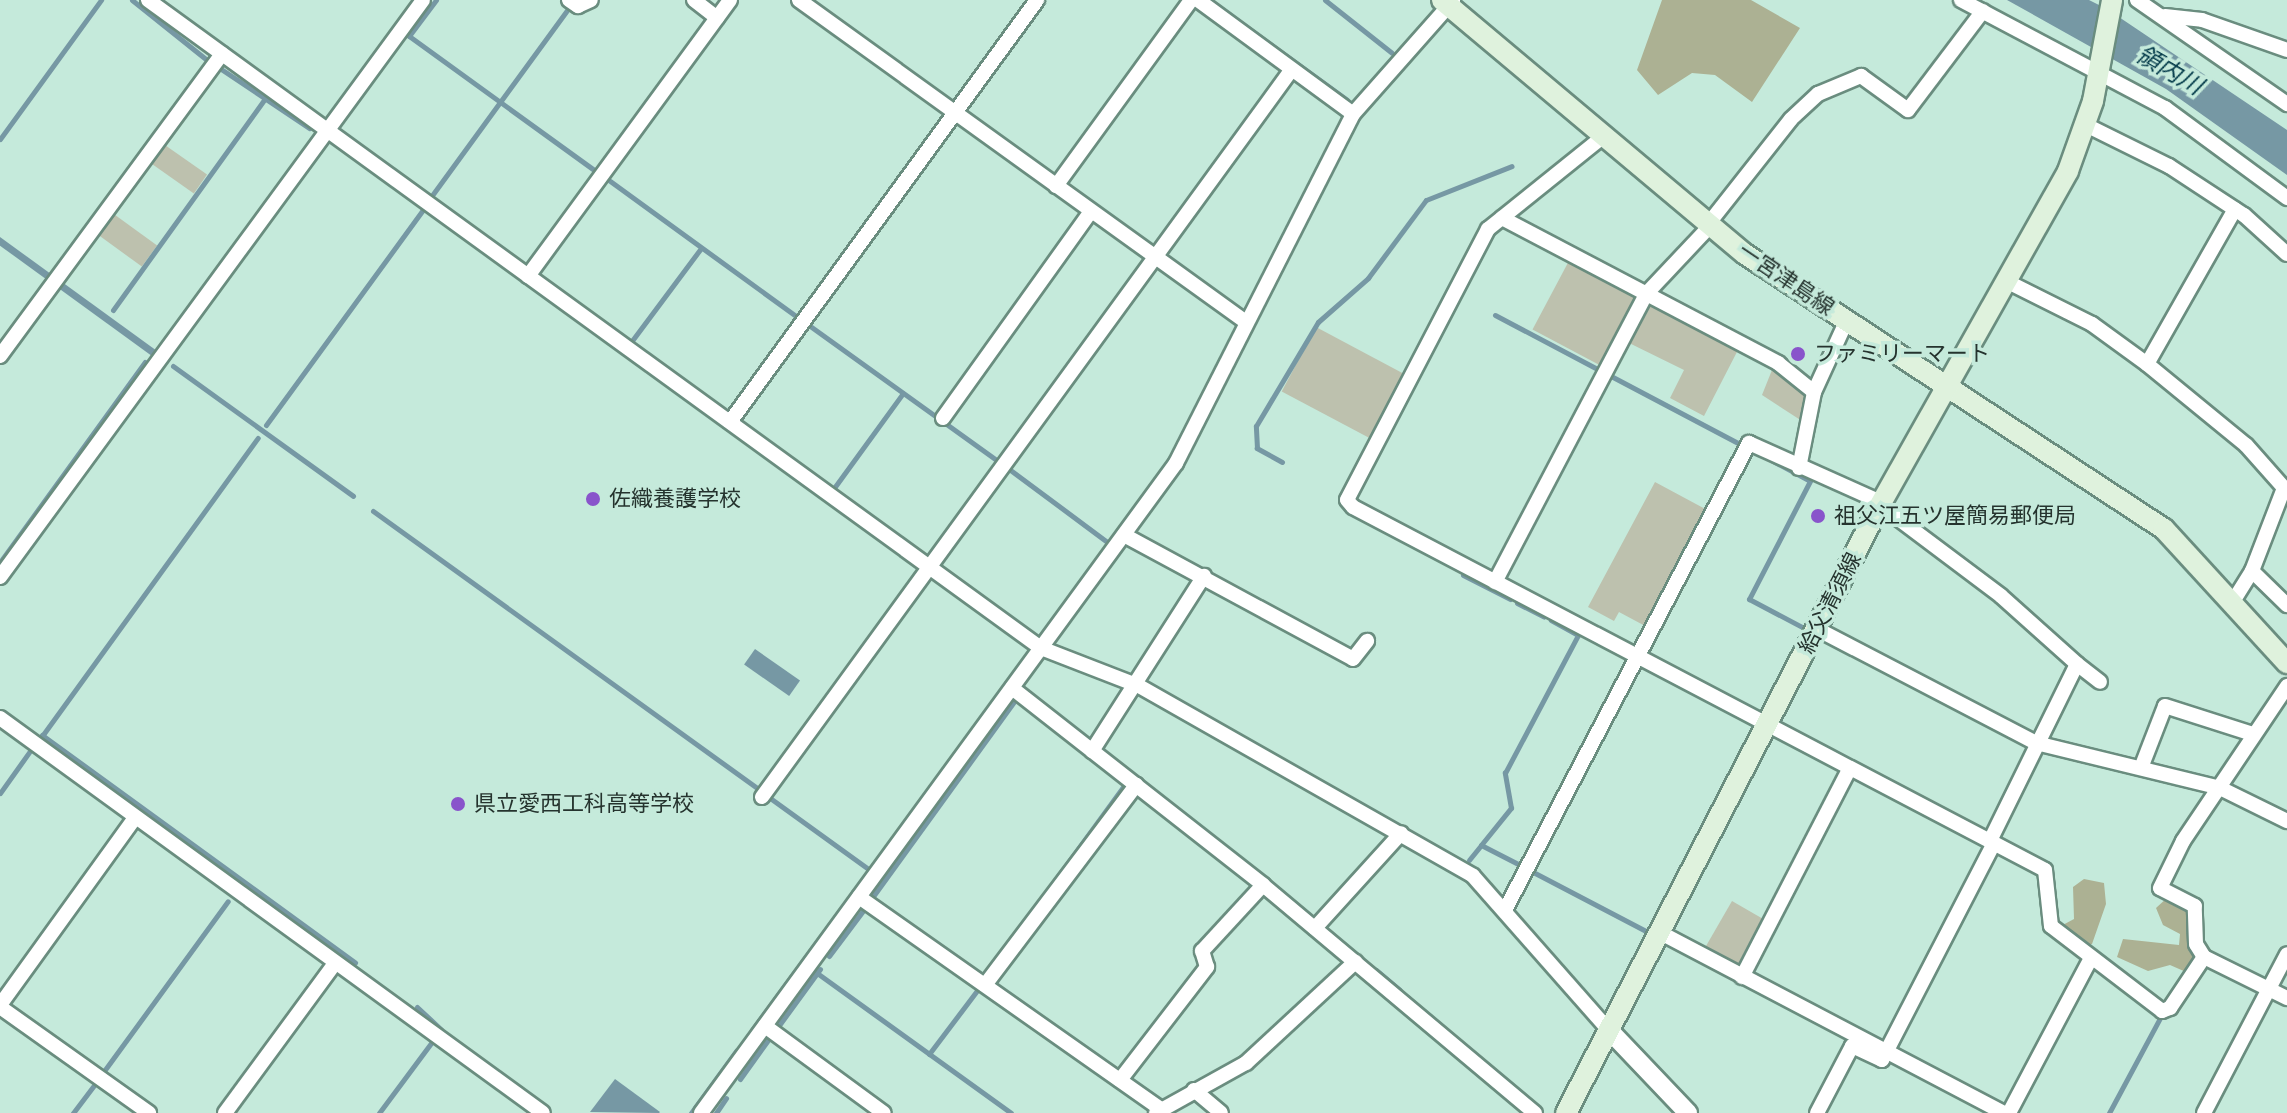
<!DOCTYPE html>
<html>
<head>
<meta charset="utf-8">
<style>
  body { margin:0 }
  #map { position:relative; width:2287px; height:1113px; overflow:hidden; background:#c5eadb; font-family:Bitter,"Noto Sans JP",serif }
  div>[style] { position:absolute }
  [style*='--x'] { left:calc(var(--x)*1px); top:calc(var(--y)*1px); width:calc(var(--w)*1px); rotate:calc(var(--a)*1deg) }
  .green>* { inset:0; background:#bdc1ae; transform-origin:0 0 }
  .forest>* { inset:0; background:#acb193 }
  .water>* { inset:0; background:#7698a4; transform-origin:0 0 }
  .stream>* { height:5px; margin:-2.5px; padding:0 2.5px; transform-origin:2.5px; border-radius:2.5px; background:#7698a4 }
  .roads { filter:drop-shadow(2px 0 #6a8d7f) drop-shadow(-2px 0 #6a8d7f) drop-shadow(0 2px #6a8d7f) drop-shadow(0 -2px #6a8d7f) }
  .minor>* { height:14px; margin:-7px; padding:0 7px; transform-origin:7px; border-radius:7px; background:#fff }
  .tertiary>* { height:18px; margin:-9px; padding:0 9px; transform-origin:9px; border-radius:9px; background:#fff }
  .secondary>* { height:20px; margin:-10px; padding:0 10px; transform-origin:10px; border-radius:10px; background:#dff2dd }
  .dots>* { width:22px; height:22px; translate:-50% -50%; box-sizing:border-box; border:4px solid #c5eadb; border-radius:50% }
  span { translate:-50% -50%; white-space:nowrap; text-align:center; line-height:1.15; -webkit-text-stroke:7px #c5eadb; paint-order:stroke }
  .street-label { font-size:22px; color:#25332e }
  .poi-label { font-size:22px; color:#25332e }
  .left { translate:0 -50%; text-align:left }
  .water-label { font-size:24px; color:#023948; font-style:italic }
</style>
</head>
<body>
<div id="map">
  <div class="green">
    <div style="left:162px;top:143px;width:55px;height:23px;rotate:35deg"></div>
    <div style="left:111px;top:212px;width:57px;height:26px;rotate:36deg"></div>
    <div style="left:1571px;top:257px;width:78px;height:82px;rotate:28deg"></div>
    <div style="clip-path:polygon(1649px 301px,1739px 348px,1704px 416px,1670px 398px,1684px 370px,1625px 341px)"></div>
    <div style="left:1316px;top:327px;width:102px;height:73px;rotate:28deg"></div>
    <div style="clip-path:polygon(1774px 365px,1810px 394px,1805px 423px,1762px 395px)"></div>
    <div style="clip-path:polygon(1655px 482px,1709px 511px,1647px 627px,1619px 612px,1614px 621px,1588px 607px)"></div>
    <div style="left:1732px;top:901px;width:42px;height:58px;rotate:30deg"></div>
  </div>
  <div class="forest">
    <div style="clip-path:polygon(1662px 0,1751px 0,1800px 28px,1752px 102px,1715px 75px,1692px 73px,1658px 95px,1637px 70px)"></div>
    <div style="clip-path:polygon(2084px 879px,2104px 883px,2106px 904px,2092px 944px,2086px 945px,2059px 927px,2074px 919px,2073px 887px)"></div>
    <div style="clip-path:polygon(2168px 897px,2190px 906px,2197px 954px,2186px 972px,2170px 965px,2148px 971px,2117px 957px,2123px 939px,2179px 945px,2180px 934px,2163px 925px,2156px 908px)"></div>
  </div>
  <div class="water">
    <div style="clip-path:polygon(2007px 0,2089px 0,2107px 9px,2287px 130px,2287px 175px,2166px 89px)"></div>
    <div style="left:0;top:237px;width:192px;height:7px;rotate:36deg"></div>
    <div style="left:755px;top:649px;width:55px;height:19px;rotate:35deg"></div>
    <div style="clip-path:polygon(615px 1079px,660px 1112px,659px 1113px,590px 1112px)"></div>
  </div>
  <div class="stream">
    <div style="--x:132;--y:0;--w:96;--a:38.7"></div>
    <div style="--x:436;--y:0;--w:45;--a:126.9"></div>
    <div style="--x:409;--y:36;--w:233;--a:35.9"></div>
    <div style="--x:1325;--y:0;--w:85;--a:38.3"></div>
    <div style="--x:1215;--y:4;--w:163;--a:36"></div>
    <div style="--x:218;--y:67;--w:110;--a:33.8"></div>
    <div style="--x:0;--y:139;--w:172;--a:-54"></div>
    <div style="--x:610;--y:181;--w:231;--a:36"></div>
    <div style="--x:433;--y:194;--w:233;--a:-53.9"></div>
    <div style="--x:113;--y:310;--w:262;--a:-54.3"></div>
    <div style="--x:1495;--y:315;--w:120;--a:27.8"></div>
    <div style="--x:810;--y:326;--w:233;--a:35.7"></div>
    <div style="--x:631;--y:342;--w:117;--a:-53.3"></div>
    <div style="--x:173;--y:366;--w:222;--a:35.8"></div>
    <div style="--x:1609;--y:375;--w:150;--a:27.8"></div>
    <div style="--x:266;--y:425;--w:266;--a:-53.9"></div>
    <div style="--x:1771;--y:460;--w:44;--a:28.3"></div>
    <div style="--x:1810;--y:481;--w:133;--a:117.3"></div>
    <div style="--x:1749;--y:599;--w:64;--a:27.8"></div>
    <div style="--x:1282;--y:462;--w:29;--a:-151"></div>
    <div style="--x:1257;--y:448;--w:22;--a:-93"></div>
    <div style="--x:1256;--y:426;--w:121;--a:-59.2"></div>
    <div style="--x:1318;--y:322;--w:67;--a:-41.3"></div>
    <div style="--x:1368;--y:278;--w:97;--a:-53.4"></div>
    <div style="--x:1426;--y:200;--w:92;--a:-21.6"></div>
    <div style="--x:1009;--y:469;--w:121;--a:36.6"></div>
    <div style="--x:834;--y:488;--w:117;--a:-54"></div>
    <div style="--x:373;--y:511;--w:477;--a:35.8"></div>
    <div style="--x:0;--y:562;--w:247;--a:-54.1"></div>
    <div style="--x:1463;--y:575;--w:53;--a:27.1"></div>
    <div style="--x:1517;--y:603;--w:30;--a:27"></div>
    <div style="--x:42;--y:735;--w:387;--a:36"></div>
    <div style="--x:42;--y:736;--w:368;--a:-54.1"></div>
    <div style="--x:0;--y:793;--w:52;--a:-54.5"></div>
    <div style="--x:770;--y:798;--w:123;--a:35.8"></div>
    <div style="--x:870;--y:870;--w:24;--a:126"></div>
    <div style="--x:1469;--y:860;--w:19;--a:-51"></div>
    <div style="--x:1522;--y:866;--w:46;--a:-152.9"></div>
    <div style="--x:1481;--y:845;--w:48;--a:-51"></div>
    <div style="--x:1511;--y:808;--w:36;--a:-100"></div>
    <div style="--x:1505;--y:773;--w:156;--a:-62.1"></div>
    <div style="--x:1578;--y:635;--w:31;--a:-151"></div>
    <div style="--x:1533;--y:872;--w:130;--a:27.6"></div>
    <div style="--x:874;--y:895;--w:241;--a:-54.1"></div>
    <div style="--x:1034;--y:909;--w:151;--a:-53.9"></div>
    <div style="--x:829;--y:956;--w:60;--a:-53.1"></div>
    <div style="--x:1376;--y:970;--w:31;--a:40"></div>
    <div style="--x:817;--y:973;--w:239;--a:35.8"></div>
    <div style="--x:1407;--y:997;--w:31;--a:40"></div>
    <div style="--x:417;--y:1007;--w:33;--a:43"></div>
    <div style="--x:777;--y:1028;--w:73;--a:-53.9"></div>
    <div style="--x:752;--y:1030;--w:149;--a:-53.7"></div>
    <div style="--x:929;--y:1054;--w:83;--a:-52.9"></div>
    <div style="--x:104;--y:1071;--w:210;--a:-53.9"></div>
    <div style="--x:740;--y:1079;--w:48;--a:-54.3"></div>
    <div style="--x:73;--y:1113;--w:38;--a:-53"></div>
    <div style="--x:379;--y:1113;--w:87;--a:-53.4"></div>
    <div style="--x:691;--y:1113;--w:77;--a:-54"></div>
    <div style="--x:716;--y:1113;--w:18;--a:-56"></div>
    <div style="--x:2109;--y:1113;--w:108;--a:-61.8"></div>
  </div>
  <div class="roads">
    <div class="minor">
      <div style="--x:148;--y:0;--w:1103;--a:35.97"></div>
      <div style="--x:1041;--y:648;--w:105;--a:21.2"></div>
      <div style="--x:1139;--y:686;--w:384;--a:29.6"></div>
      <div style="--x:1473;--y:876;--w:204;--a:48.6"></div>
      <div style="--x:569;--y:0;--w:11;--a:34"></div>
      <div style="--x:578;--y:6;--w:14;--a:-25"></div>
      <div style="--x:694;--y:0;--w:29;--a:38"></div>
      <div style="--x:799;--y:0;--w:551;--a:35.77"></div>
      <div style="--x:1198;--y:0;--w:192;--a:36.3"></div>
      <div style="--x:1961;--y:0;--w:231;--a:27.9"></div>
      <div style="--x:2165;--y:108;--w:152;--a:36.4"></div>
      <div style="--x:2137;--y:0;--w:183;--a:34.7"></div>
      <div style="--x:2165;--y:16;--w:37;--a:6"></div>
      <div style="--x:2202;--y:20;--w:90;--a:19.4"></div>
      <div style="--x:2086;--y:125;--w:93;--a:26.3"></div>
      <div style="--x:2169;--y:166;--w:90;--a:33.2"></div>
      <div style="--x:2244;--y:215;--w:58;--a:42.2"></div>
      <div style="--x:1605;--y:135;--w:150;--a:141.2"></div>
      <div style="--x:1488;--y:229;--w:305;--a:117.5"></div>
      <div style="--x:1347;--y:500;--w:9;--a:49"></div>
      <div style="--x:1353;--y:507;--w:781;--a:27.68"></div>
      <div style="--x:2045;--y:870;--w:56;--a:83.9"></div>
      <div style="--x:2051;--y:926;--w:140;--a:37.4"></div>
      <div style="--x:2162;--y:1011;--w:9;--a:-21"></div>
      <div style="--x:2170;--y:1008;--w:61;--a:-56.3"></div>
      <div style="--x:2204;--y:957;--w:93;--a:26.3"></div>
      <div style="--x:1056;--y:186;--w:230;--a:-54"></div>
      <div style="--x:1502;--y:218;--w:312;--a:27.7"></div>
      <div style="--x:1778;--y:363;--w:46;--a:38.9"></div>
      <div style="--x:1709;--y:223;--w:132;--a:-51.7"></div>
      <div style="--x:1791;--y:119;--w:37;--a:-43"></div>
      <div style="--x:1818;--y:94;--w:47;--a:-22.7"></div>
      <div style="--x:1861;--y:76;--w:58;--a:35.9"></div>
      <div style="--x:1908;--y:110;--w:124;--a:-52.9"></div>
      <div style="--x:528;--y:276;--w:342;--a:-53.8"></div>
      <div style="--x:2008;--y:282;--w:94;--a:26.6"></div>
      <div style="--x:2092;--y:324;--w:68;--a:36"></div>
      <div style="--x:2147;--y:364;--w:128;--a:39.3"></div>
      <div style="--x:2246;--y:445;--w:57;--a:48.5"></div>
      <div style="--x:2284;--y:488;--w:89;--a:111.1"></div>
      <div style="--x:2252;--y:571;--w:38;--a:122"></div>
      <div style="--x:0;--y:356;--w:375;--a:-53.7"></div>
      <div style="--x:2147;--y:364;--w:178;--a:-60.4"></div>
      <div style="--x:943;--y:418;--w:254;--a:-54.4"></div>
      <div style="--x:730;--y:422;--w:522;--a:-53.96"></div>
      <div style="--x:1799;--y:468;--w:77;--a:-78.8"></div>
      <div style="--x:1814;--y:392;--w:79;--a:-65.4"></div>
      <div style="--x:1880;--y:505;--w:151;--a:36.9"></div>
      <div style="--x:2001;--y:596;--w:102;--a:41.8"></div>
      <div style="--x:2077;--y:664;--w:197;--a:116.2"></div>
      <div style="--x:1124;--y:535;--w:260;--a:28.4"></div>
      <div style="--x:1353;--y:659;--w:23;--a:-52"></div>
      <div style="--x:2252;--y:571;--w:49;--a:44.2"></div>
      <div style="--x:0;--y:577;--w:715;--a:-53.75"></div>
      <div style="--x:1495;--y:582;--w:325;--a:-62.3"></div>
      <div style="--x:1646;--y:294;--w:95;--a:-46.7"></div>
      <div style="--x:1817;--y:629;--w:247;--a:27.5"></div>
      <div style="--x:2036;--y:743;--w:189;--a:13.7"></div>
      <div style="--x:2220;--y:788;--w:75;--a:26.2"></div>
      <div style="--x:2077;--y:664;--w:29;--a:38"></div>
      <div style="--x:1012;--y:688;--w:319;--a:38.1"></div>
      <div style="--x:1263;--y:885;--w:355;--a:40"></div>
      <div style="--x:0;--y:718;--w:671;--a:36.03"></div>
      <div style="--x:1092;--y:751;--w:208;--a:-57.4"></div>
      <div style="--x:2141;--y:768;--w:66;--a:-68.8"></div>
      <div style="--x:2165;--y:706;--w:92;--a:17.7"></div>
      <div style="--x:762;--y:797;--w:900;--a:-53.94"></div>
      <div style="--x:859;--y:897;--w:367;--a:35.1"></div>
      <div style="--x:1505;--y:910;--w:527;--a:-62.41"></div>
      <div style="--x:1749;--y:443;--w:145;--a:24.1"></div>
      <div style="--x:1315;--y:928;--w:128;--a:-47.8"></div>
      <div style="--x:1659;--y:932;--w:390;--a:27.7"></div>
      <div style="--x:2204;--y:957;--w:15;--a:-122"></div>
      <div style="--x:2196;--y:944;--w:38;--a:-92"></div>
      <div style="--x:2195;--y:906;--w:39;--a:-153"></div>
      <div style="--x:2160;--y:888;--w:52;--a:-63.9"></div>
      <div style="--x:2183;--y:841;--w:187;--a:-56.1"></div>
      <div style="--x:1742;--y:977;--w:235;--a:-62.7"></div>
      <div style="--x:985;--y:985;--w:251;--a:-52.9"></div>
      <div style="--x:0;--y:1005;--w:231;--a:-54.2"></div>
      <div style="--x:0;--y:1007;--w:183;--a:35.4"></div>
      <div style="--x:765;--y:1026;--w:147;--a:36.2"></div>
      <div style="--x:1120;--y:1080;--w:143;--a:-52.4"></div>
      <div style="--x:1207;--y:967;--w:17;--a:-107"></div>
      <div style="--x:1202;--y:951;--w:90;--a:-47.3"></div>
      <div style="--x:1194;--y:1090;--w:35;--a:40"></div>
      <div style="--x:225;--y:1113;--w:186;--a:-53.7"></div>
      <div style="--x:701;--y:1113;--w:805;--a:-53.84"></div>
      <div style="--x:1176;--y:463;--w:391;--a:-63.1"></div>
      <div style="--x:1353;--y:114;--w:151;--a:-48.5"></div>
      <div style="--x:1156;--y:1113;--w:103;--a:-29.1"></div>
      <div style="--x:1246;--y:1063;--w:149;--a:-42.8"></div>
      <div style="--x:1817;--y:1113;--w:76;--a:-62.4"></div>
      <div style="--x:1852;--y:1046;--w:33;--a:25"></div>
      <div style="--x:1882;--y:1060;--w:244;--a:-62.7"></div>
      <div style="--x:2009;--y:1113;--w:175;--a:-62.1"></div>
      <div style="--x:2204;--y:1113;--w:179;--a:-62.4"></div>
    </div>
    <div class="tertiary">
      <div style="--x:1608;--y:1029;--w:116;--a:46.4"></div>
    </div>
    <div class="secondary">
      <div style="--x:1442;--y:0;--w:395;--a:40"></div>
      <div style="--x:1745;--y:254;--w:501;--a:33.28"></div>
      <div style="--x:2164;--y:529;--w:182;--a:47.5"></div>
      <div style="--x:1566;--y:1113;--w:684;--a:-62.69"></div>
      <div style="--x:1880;--y:505;--w:383;--a:-60.6"></div>
      <div style="--x:2068;--y:171;--w:74;--a:-70.3"></div>
      <div style="--x:2093;--y:101;--w:103;--a:-79.3"></div>
    </div>
  </div>
  <div class="dots">
    <div style="left:1798px;top:354px;background:#8954cb"></div>
    <div style="left:593px;top:499px;background:#8954cb"></div>
    <div style="left:1818px;top:516px;background:#8954cb"></div>
    <div style="left:458px;top:804px;background:#8954cb"></div>
  </div>
  <div class="street-label">
    <span style="left:1786px;top:279px;rotate:34deg">一宮津島線</span>
    <span style="left:1830px;top:603px;rotate:-63deg">給父清須線</span>
  </div>
  <div class="poi-label">
    <span class="left" style="left:1814px;top:354px">ファミリーマート</span>
    <span class="left" style="left:609px;top:499px">佐織養護学校</span>
    <span class="left" style="left:1834px;top:516px">祖父江五ツ屋簡易郵便局</span>
    <span class="left" style="left:474px;top:804px">県立愛西工科高等学校</span>
  </div>
  <div class="water-label">
    <span style="left:2169px;top:71px;rotate:30deg">領内川</span>
  </div>
</div>
</body>
</html>
